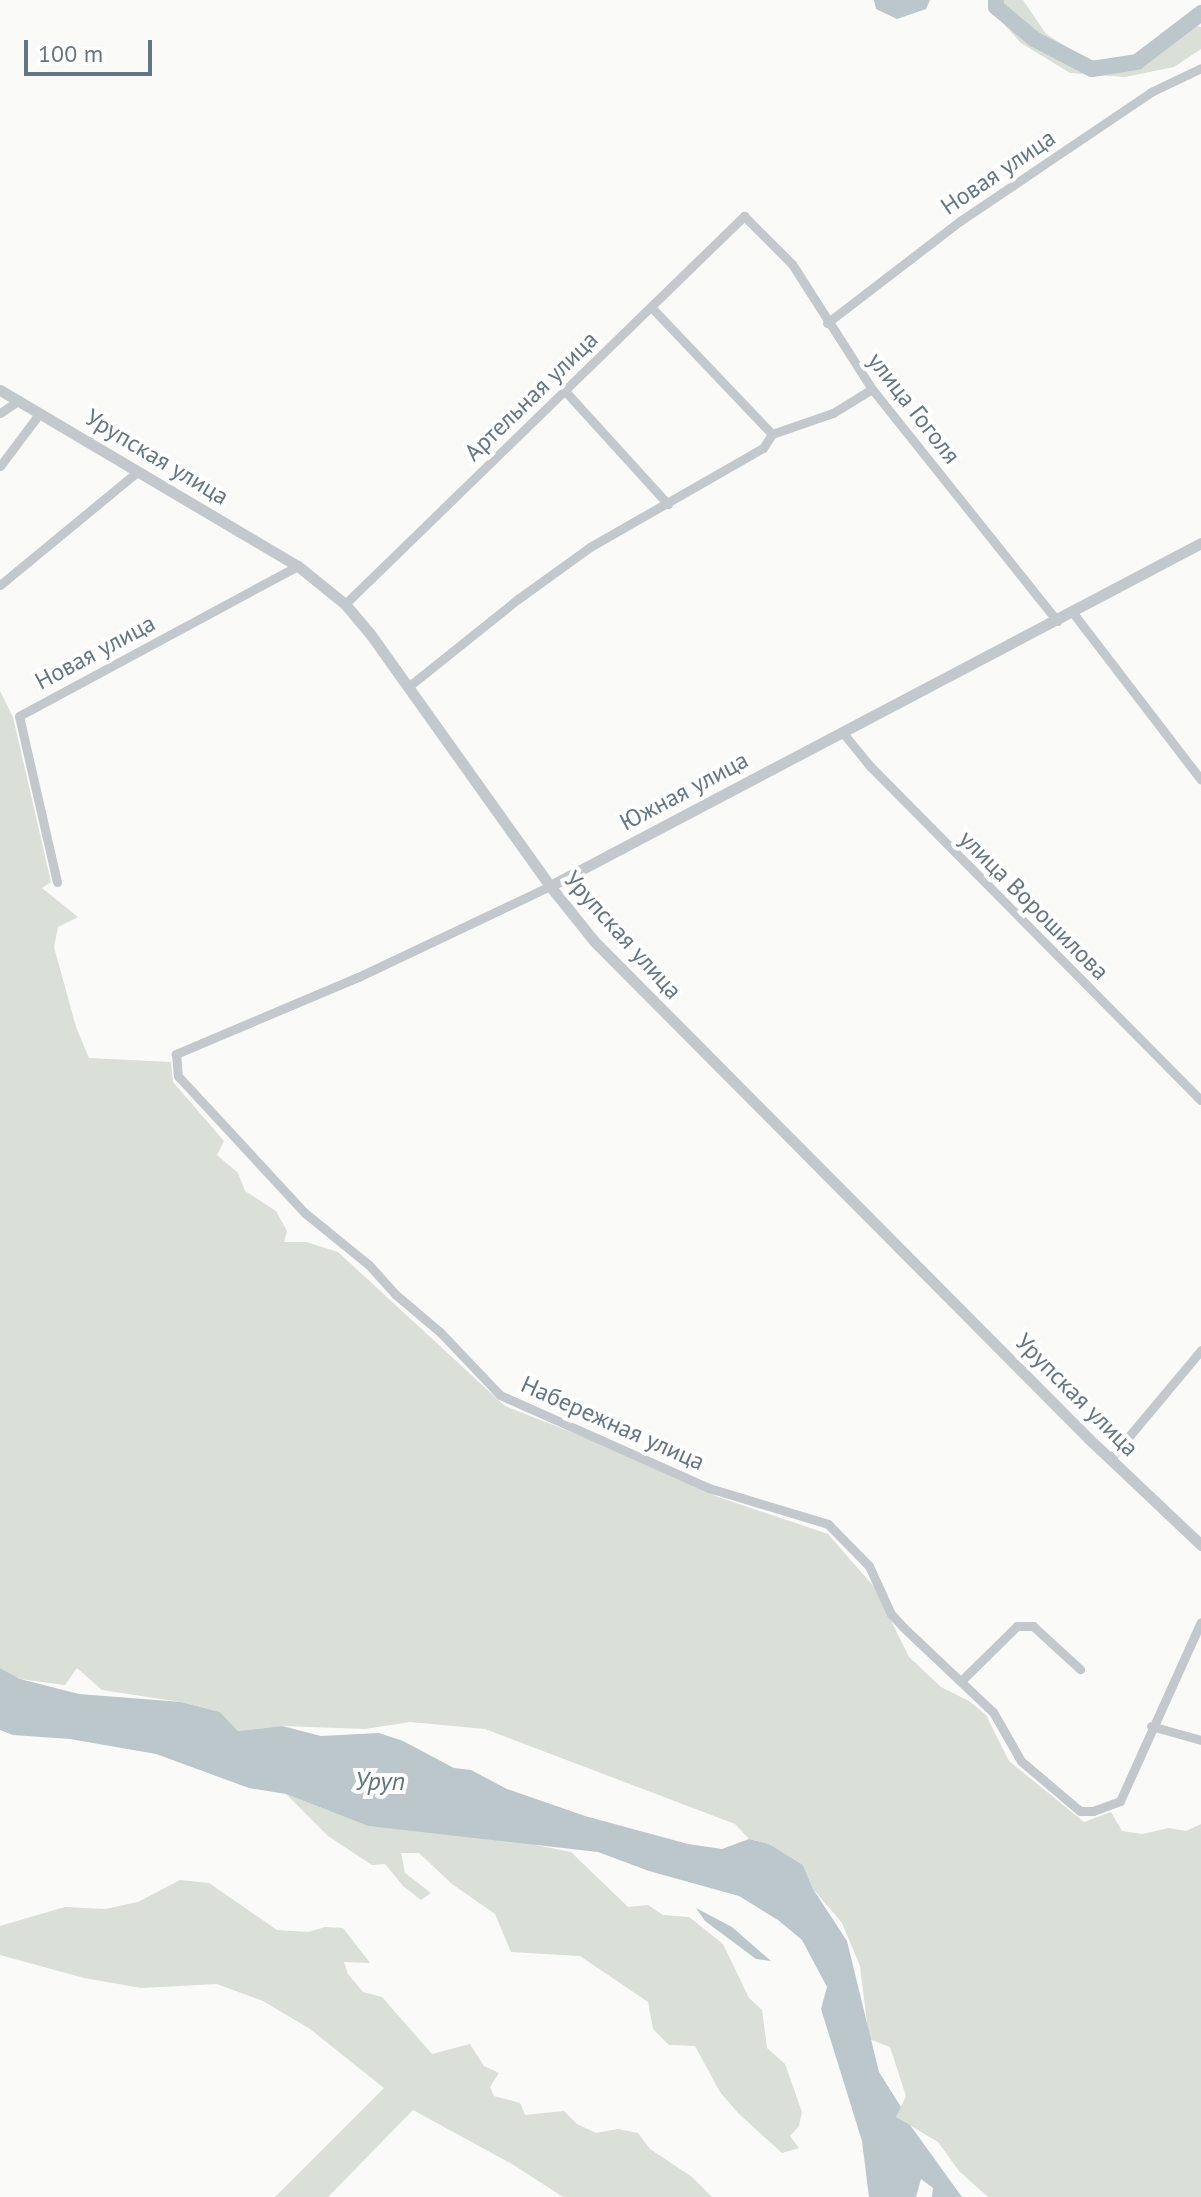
<!DOCTYPE html>
<html>
<head>
<meta charset="utf-8">
<style>
  body { margin:0 }
  #map { position:relative; width:1201px; height:2197px; overflow:hidden; background:#fafaf8; font-family:"PT Sans",sans-serif }
  div>[style] { position:absolute }
  [style*='--x'] { left:calc(var(--x)*1px); top:calc(var(--y)*1px); width:calc(var(--w)*1px); rotate:calc(var(--a)*1deg) }
  .green>* { inset:0; background:#dadfd7 }
  .water>* { inset:0; background:#bbc7cb }
  .river>* { height:16px; margin:-8px; padding:0 8px; transform-origin:8px; border-radius:8px; background:#bbc7cb }
  .minor>* { height:9px; margin:-4.5px; padding:0 4.5px; transform-origin:4.5px; border-radius:4.5px; background:#c3c8cc }
  .tertiary>* { height:11px; margin:-5.5px; padding:0 5.5px; transform-origin:5.5px; border-radius:5.5px; background:#c3c8cc }
  span { translate:-50% -50%; white-space:nowrap; text-align:center; line-height:1.15; -webkit-text-stroke:8px #fff; paint-order:stroke }
  .street-label { font-size:24px; color:#657683 }
  .water-label { font-size:26px; color:#60757c; font-style:italic }
  .scale { position:absolute; left:24px; top:40px; width:128px; height:36px; box-sizing:border-box; border:4px solid #657683; border-top:0; padding-left:10px; font-size:24px; line-height:28px; white-space:nowrap; color:#657683; -webkit-text-stroke:6px #fff; paint-order:stroke }
</style>
</head>
<body>
<div id="map">
  <div class="green">
    <div style="clip-path:polygon(990px 0,1023px 0,1046px 34px,1088px 60px,1108px 61px,1133px 55px,1183px 22px,1201px 27px,1201px 49px,1174px 67px,1125px 77px,1070px 73px,1021px 43px,994px 13px)"></div>
    <div style="clip-path:polygon(0 691px,13px 717px,51px 882px,42px 888px,78px 917px,58px 927px,54px 947px,76px 1027px,89px 1058px,171px 1062px,173px 1082px,224px 1141px,217px 1155px,238px 1173px,245px 1191px,276px 1211px,287px 1231px,284px 1242px,306px 1242px,338px 1252px,505px 1406px,678px 1474px,718px 1497px,828px 1534px,875px 1588px,909px 1657px,941px 1687px,969px 1701px,986px 1715px,1009px 1761px,1084px 1822px,1111px 1812px,1122px 1831px,1142px 1834px,1169px 1828px,1186px 1831px,1201px 1824px,1201px 2197px,988px 2197px,959px 2171px,938px 2142px,896px 2117px,906px 2096px,890px 2047px,869px 2039px,860px 1966px,842px 1923px,813px 1889px,803px 1865px,769px 1844px,749px 1839px,735px 1824px,485px 1729px,410px 1722px,365px 1729px,282px 1726px,238px 1731px,220px 1712px,181px 1702px,102px 1690px,77px 1668px,65px 1685px,20px 1679px,0 1668px)"></div>
    <div style="clip-path:polygon(286px 1794px,368px 1826px,506px 1839px,571px 1852px,628px 1907px,648px 1905px,663px 1915px,689px 1917px,723px 1944px,749px 1998px,762px 2010px,767px 2048px,785px 2064px,802px 2112px,799px 2126px,790px 2136px,799px 2148px,782px 2153px,738px 2113px,720px 2092px,695px 2046px,669px 2045px,653px 2029px,648px 2002px,580px 1956px,511px 1952px,495px 1914px,452px 1884px,419px 1853px,401px 1853px,405px 1873px,431px 1893px,421px 1900px,403px 1886px,385px 1864px,372px 1865px,328px 1836px)"></div>
    <div style="clip-path:polygon(180px 1880px,209px 1883px,277px 1930px,309px 1932px,325px 1927px,343px 1928px,370px 1963px,344px 1962px,348px 1974px,363px 1992px,382px 1997px,432px 2054px,470px 2044px,484px 2066px,499px 2073px,490px 2087px,494px 2096px,520px 2103px,525px 2115px,564px 2111px,577px 2124px,596px 2133px,618px 2129px,638px 2133px,650px 2149px,692px 2177px,712px 2197px,563px 2197px,512px 2164px,413px 2110px,328px 2197px,275px 2197px,384px 2088px,310px 2029px,263px 2001px,217px 1984px,141px 1988px,84px 1978px,0 1955px,0 1926px,65px 1907px,105px 1909px,138px 1902px)"></div>
  </div>
  <div class="water">
    <div style="clip-path:polygon(874px 0,930px 0,926px 9px,897px 19px,876px 9px)"></div>
    <div style="clip-path:polygon(0 1668px,20px 1679px,79px 1694px,181px 1702px,220px 1712px,238px 1731px,282px 1726px,321px 1736px,379px 1733px,403px 1741px,454px 1768px,471px 1770px,507px 1789px,585px 1816px,688px 1844px,722px 1849px,749px 1839px,769px 1844px,803px 1865px,813px 1889px,847px 1941px,879px 2072px,901px 2107px,896px 2117px,910px 2125px,962px 2197px,932px 2197px,933px 2188px,921px 2179px,916px 2197px,869px 2197px,862px 2141px,821px 2009px,827px 1987px,802px 1940px,778px 1920px,739px 1896px,649px 1871px,598px 1852px,368px 1826px,286px 1794px,249px 1788px,156px 1754px,70px 1739px,13px 1735px,0 1730px)"></div>
    <div style="clip-path:polygon(696px 1908px,732px 1927px,771px 1961px,756px 1959px,705px 1921px)"></div>
  </div>
  <div class="river">
    <div style="--x:996;--y:0;--w:7;--a:90"></div>
    <div style="--x:996;--y:7;--w:50;--a:40.1"></div>
    <div style="--x:1034;--y:39;--w:65;--a:27.3"></div>
    <div style="--x:1092;--y:69;--w:46;--a:-8.8"></div>
    <div style="--x:1137;--y:62;--w:81;--a:-37.4"></div>
  </div>
  <div class="minor">
    <div style="--x:651;--y:307;--w:175;--a:46.4"></div>
    <div style="--x:827;--y:323;--w:168;--a:-37.5"></div>
    <div style="--x:960;--y:221;--w:230;--a:-34"></div>
    <div style="--x:1151;--y:92;--w:55;--a:-25.6"></div>
    <div style="--x:565;--y:391;--w:153;--a:47.7"></div>
    <div style="--x:0;--y:413;--w:22;--a:-34"></div>
    <div style="--x:0;--y:466;--w:66;--a:-53"></div>
    <div style="--x:0;--y:585;--w:178;--a:-39.5"></div>
    <div style="--x:345;--y:604;--w:557;--a:-44.2"></div>
    <div style="--x:744;--y:216;--w:68;--a:45"></div>
    <div style="--x:792;--y:264;--w:148;--a:57.4"></div>
    <div style="--x:872;--y:389;--w:297;--a:51.4"></div>
    <div style="--x:1073;--y:613;--w:210;--a:52.5"></div>
    <div style="--x:408;--y:687;--w:141;--a:-38.7"></div>
    <div style="--x:518;--y:599;--w:89;--a:-35.8"></div>
    <div style="--x:590;--y:547;--w:199;--a:-29.8"></div>
    <div style="--x:763;--y:448;--w:17;--a:-57"></div>
    <div style="--x:772;--y:434;--w:65;--a:-19"></div>
    <div style="--x:833;--y:413;--w:46;--a:-31.6"></div>
    <div style="--x:843;--y:733;--w:43;--a:50.7"></div>
    <div style="--x:870;--y:766;--w:470;--a:45.3"></div>
    <div style="--x:57;--y:882;--w:170;--a:-102.9"></div>
    <div style="--x:19;--y:716;--w:317;--a:-28.3"></div>
    <div style="--x:550;--y:886;--w:212;--a:154.6"></div>
    <div style="--x:358;--y:977;--w:198;--a:157.1"></div>
    <div style="--x:176;--y:1054;--w:22;--a:85"></div>
    <div style="--x:178;--y:1076;--w:187;--a:47.2"></div>
    <div style="--x:305;--y:1213;--w:82;--a:39.1"></div>
    <div style="--x:369;--y:1265;--w:39;--a:48"></div>
    <div style="--x:395;--y:1294;--w:59;--a:40.2"></div>
    <div style="--x:440;--y:1332;--w:87;--a:46.4"></div>
    <div style="--x:500;--y:1395;--w:229;--a:24"></div>
    <div style="--x:709;--y:1488;--w:124;--a:16.8"></div>
    <div style="--x:828;--y:1524;--w:59;--a:45.7"></div>
    <div style="--x:869;--y:1566;--w:53;--a:65.4"></div>
    <div style="--x:891;--y:1614;--w:18;--a:47"></div>
    <div style="--x:903;--y:1627;--w:124;--a:43.4"></div>
    <div style="--x:993;--y:1712;--w:56;--a:60.3"></div>
    <div style="--x:1021;--y:1761;--w:77;--a:40.3"></div>
    <div style="--x:1080;--y:1811;--w:13;--a:0"></div>
    <div style="--x:1093;--y:1811;--w:29;--a:-20"></div>
    <div style="--x:1120;--y:1801;--w:196;--a:-65.7"></div>
    <div style="--x:1110;--y:1459;--w:142;--a:-50.1"></div>
    <div style="--x:962;--y:1680;--w:77;--a:-44.5"></div>
    <div style="--x:1017;--y:1626;--w:16;--a:0"></div>
    <div style="--x:1033;--y:1626;--w:64;--a:42.5"></div>
    <div style="--x:1151;--y:1726;--w:52;--a:15.6"></div>
  </div>
  <div class="tertiary">
    <div style="--x:0;--y:390;--w:346;--a:30.6"></div>
    <div style="--x:298;--y:566;--w:60;--a:39"></div>
    <div style="--x:345;--y:604;--w:40;--a:50"></div>
    <div style="--x:371;--y:635;--w:308;--a:54.5"></div>
    <div style="--x:550;--y:886;--w:70;--a:51.3"></div>
    <div style="--x:594;--y:941;--w:701;--a:45.17"></div>
    <div style="--x:1088;--y:1438;--w:156;--a:43.4"></div>
    <div style="--x:550;--y:886;--w:736;--a:-27.78"></div>
  </div>
  <div class="street-label">
    <span style="left:998px;top:172px;rotate:-34deg">Новая улица</span>
    <span style="left:531px;top:396px;rotate:-44deg">Артельная улица</span>
    <span style="left:914px;top:408px;rotate:52deg">улица Гоголя</span>
    <span style="left:157px;top:457px;rotate:31deg">Урупская улица</span>
    <span style="left:95px;top:652px;rotate:-28deg">Новая улица</span>
    <span style="left:684px;top:791px;rotate:-28deg">Южная улица</span>
    <span style="left:1034px;top:905px;rotate:45deg">улица Ворошилова</span>
    <span style="left:623px;top:935px;rotate:48deg">Урупская улица</span>
    <span style="left:1077px;top:1395px;rotate:45deg">Урупская улица</span>
    <span style="left:613px;top:1423px;rotate:24deg">Набережная улица</span>
  </div>
  <div class="water-label">
    <span style="left:380px;top:1781px">Уруп</span>
  </div>
  <div class="scale">100 m</div>
</div>
</body>
</html>
